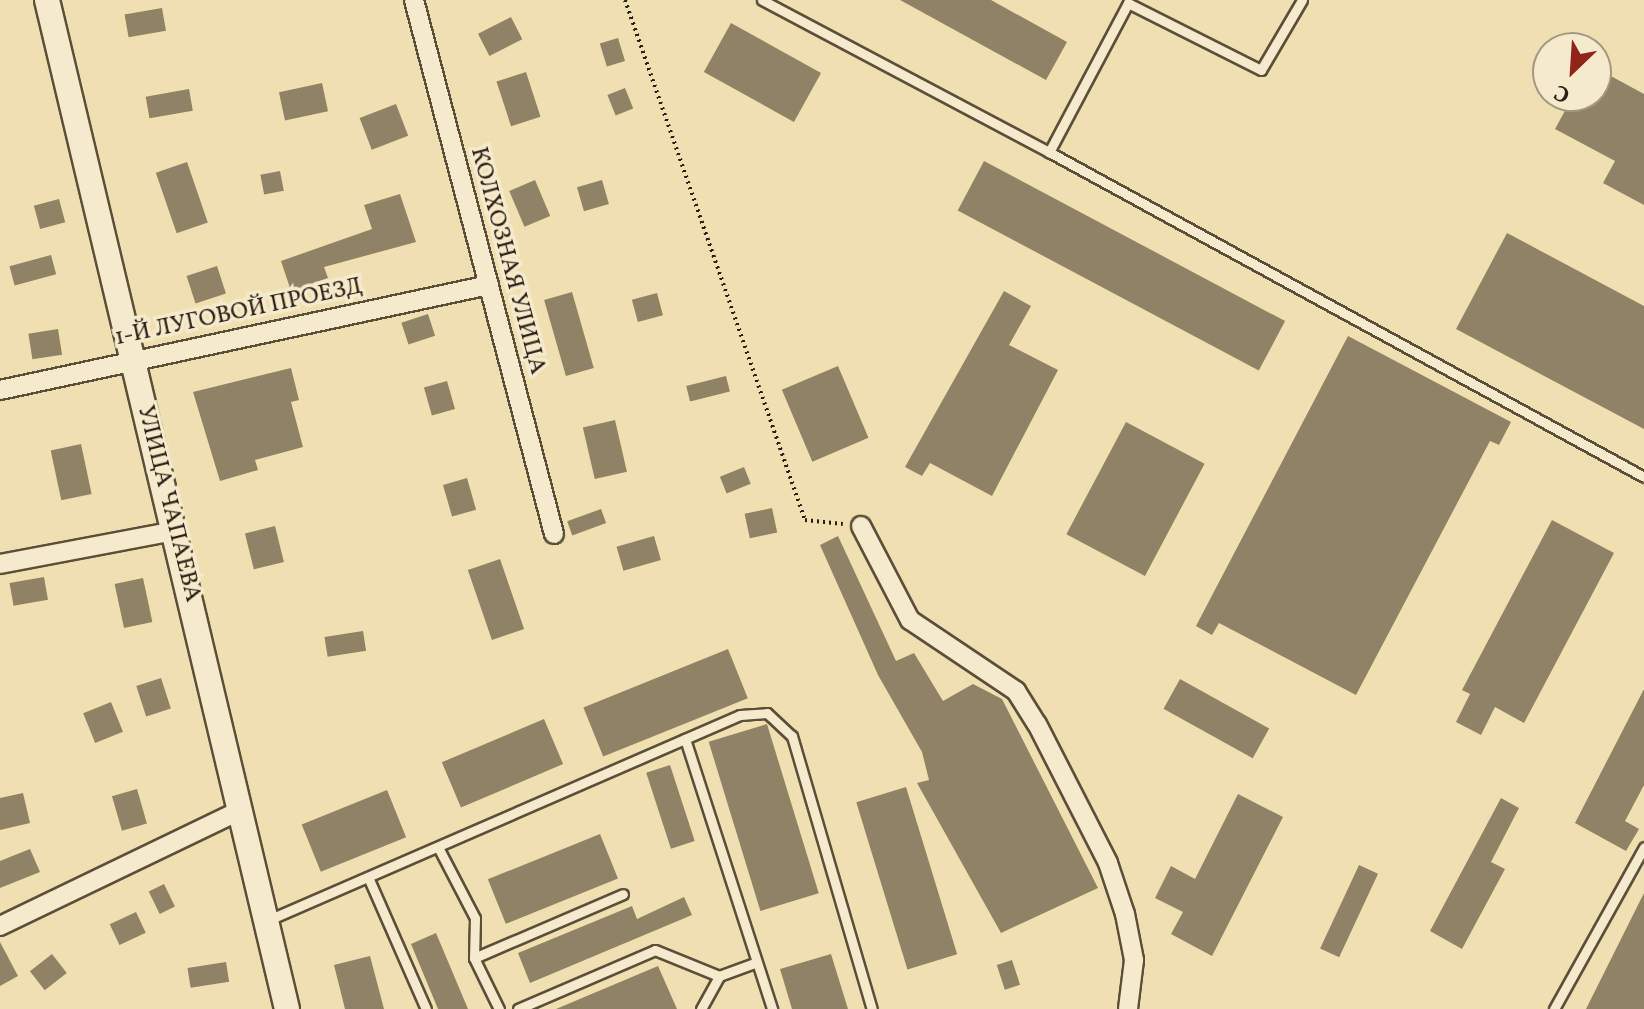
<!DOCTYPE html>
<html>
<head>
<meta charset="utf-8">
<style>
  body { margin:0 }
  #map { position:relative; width:1644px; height:1009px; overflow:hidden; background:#f0dfb0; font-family:Vollkorn,serif }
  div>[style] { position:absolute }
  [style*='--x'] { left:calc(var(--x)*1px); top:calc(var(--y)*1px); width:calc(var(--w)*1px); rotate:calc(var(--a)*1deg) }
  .building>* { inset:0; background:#908365; transform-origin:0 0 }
  .path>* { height:4px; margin-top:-2px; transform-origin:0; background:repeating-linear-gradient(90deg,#291f13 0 2px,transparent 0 6px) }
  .roads { filter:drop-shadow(2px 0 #5b4f3a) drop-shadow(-2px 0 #5b4f3a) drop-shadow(0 2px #5b4f3a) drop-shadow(0 -2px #5b4f3a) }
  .service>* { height:9px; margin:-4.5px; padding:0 4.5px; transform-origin:4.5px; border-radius:4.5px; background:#f5eacc }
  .minor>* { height:18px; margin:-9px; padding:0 9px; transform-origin:9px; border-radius:9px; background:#f5eacc }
  .tertiary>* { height:24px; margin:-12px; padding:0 12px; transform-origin:12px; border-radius:12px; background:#f5eacc }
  span { translate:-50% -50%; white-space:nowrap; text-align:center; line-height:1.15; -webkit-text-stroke:7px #f5eacc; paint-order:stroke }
  .street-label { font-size:24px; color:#291f13 }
  .north { position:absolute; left:1532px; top:32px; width:80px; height:80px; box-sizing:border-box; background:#f5eacc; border:2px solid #a39982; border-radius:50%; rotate:205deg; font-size:22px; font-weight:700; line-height:32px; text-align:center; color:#291f13 }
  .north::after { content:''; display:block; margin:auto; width:28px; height:36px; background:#8f2418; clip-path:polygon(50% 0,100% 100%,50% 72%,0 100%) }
</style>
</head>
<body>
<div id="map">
  <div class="building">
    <div style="clip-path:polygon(900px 0,991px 0,1067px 42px,1046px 80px)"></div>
    <div style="left:162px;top:8px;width:23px;height:38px;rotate:80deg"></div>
    <div style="left:511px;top:17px;width:25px;height:37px;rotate:63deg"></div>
    <div style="left:731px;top:23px;width:103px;height:56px;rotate:29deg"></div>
    <div style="left:618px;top:38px;width:24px;height:19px;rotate:73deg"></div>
    <div style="clip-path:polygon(1596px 68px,1644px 94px,1644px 205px,1603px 183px,1615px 161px,1555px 129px,1573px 96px,1596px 96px)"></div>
    <div style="left:526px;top:72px;width:47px;height:31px;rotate:72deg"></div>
    <div style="left:322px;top:83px;width:29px;height:44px;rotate:78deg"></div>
    <div style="left:625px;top:88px;width:22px;height:19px;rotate:68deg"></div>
    <div style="left:189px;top:89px;width:22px;height:44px;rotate:80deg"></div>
    <div style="left:396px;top:104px;width:34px;height:39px;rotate:69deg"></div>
    <div style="left:984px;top:161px;width:341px;height:56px;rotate:28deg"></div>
    <div style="left:187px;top:162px;width:64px;height:33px;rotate:71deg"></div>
    <div style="left:280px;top:171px;width:20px;height:20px;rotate:79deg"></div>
    <div style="left:535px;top:180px;width:39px;height:28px;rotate:67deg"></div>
    <div style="left:602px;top:180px;width:25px;height:26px;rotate:74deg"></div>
    <div style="clip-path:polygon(400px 194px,416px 242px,324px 267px,328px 278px,291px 291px,281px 261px,372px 229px,364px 205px)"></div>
    <div style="left:59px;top:199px;width:24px;height:26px;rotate:75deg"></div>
    <div style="clip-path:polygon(1507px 233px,1644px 306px,1644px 429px,1456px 329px)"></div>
    <div style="left:51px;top:255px;width:20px;height:43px;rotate:75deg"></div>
    <div style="left:217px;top:266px;width:29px;height:32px;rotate:72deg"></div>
    <div style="clip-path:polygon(1004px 291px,1031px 306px,1009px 345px,1058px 370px,992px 496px,930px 463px,922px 476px,905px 467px)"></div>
    <div style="left:572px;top:292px;width:79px;height:29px;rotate:74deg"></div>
    <div style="left:657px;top:293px;width:23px;height:26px;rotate:75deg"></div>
    <div style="left:428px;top:314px;width:23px;height:28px;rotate:72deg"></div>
    <div style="left:58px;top:329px;width:26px;height:30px;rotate:81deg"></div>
    <div style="clip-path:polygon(1348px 336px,1511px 422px,1499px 445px,1490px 441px,1356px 695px,1219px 623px,1212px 635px,1196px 626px)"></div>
    <div style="left:838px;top:366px;width:78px;height:61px;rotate:67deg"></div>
    <div style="clip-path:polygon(291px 368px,299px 400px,291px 402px,303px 447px,255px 460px,258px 470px,220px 481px,193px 392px)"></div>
    <div style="left:726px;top:376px;width:16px;height:41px;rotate:76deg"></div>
    <div style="left:447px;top:381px;width:29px;height:24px;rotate:74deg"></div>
    <div style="left:615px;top:420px;width:53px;height:33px;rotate:77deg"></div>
    <div style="left:1126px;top:422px;width:89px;height:127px;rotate:28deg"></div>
    <div style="left:81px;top:444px;width:51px;height:31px;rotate:78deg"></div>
    <div style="left:744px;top:467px;width:18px;height:26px;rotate:68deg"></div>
    <div style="left:467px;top:478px;width:33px;height:25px;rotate:74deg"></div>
    <div style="left:772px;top:508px;width:25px;height:28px;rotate:78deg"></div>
    <div style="left:601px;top:509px;width:15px;height:36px;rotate:70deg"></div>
    <div style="clip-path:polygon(1552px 520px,1614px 553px,1524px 723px,1495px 707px,1481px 735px,1456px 722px,1470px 694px,1462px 690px)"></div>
    <div style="left:275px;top:526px;width:37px;height:31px;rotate:76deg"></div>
    <div style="left:654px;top:536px;width:25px;height:39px;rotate:74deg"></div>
    <div style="clip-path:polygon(838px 536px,896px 661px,914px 653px,943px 701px,973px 684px,1002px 699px,1098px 888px,1001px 933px,917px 783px,929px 780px,922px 752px,878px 675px,820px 545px)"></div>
    <div style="left:500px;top:559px;width:74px;height:34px;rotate:71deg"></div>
    <div style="left:44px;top:577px;width:23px;height:35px;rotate:80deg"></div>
    <div style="left:143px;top:578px;width:45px;height:29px;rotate:78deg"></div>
    <div style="left:363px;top:631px;width:20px;height:39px;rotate:81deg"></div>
    <div style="left:728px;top:649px;width:53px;height:156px;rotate:68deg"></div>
    <div style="left:161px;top:678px;width:32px;height:26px;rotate:72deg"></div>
    <div style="left:1180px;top:679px;width:102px;height:34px;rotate:29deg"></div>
    <div style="clip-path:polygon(1644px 689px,1644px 785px,1625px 821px,1639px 829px,1626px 851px,1575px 823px)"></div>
    <div style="left:111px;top:702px;width:32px;height:30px;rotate:68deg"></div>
    <div style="left:544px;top:719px;width:49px;height:111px;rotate:67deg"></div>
    <div style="left:767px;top:724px;width:177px;height:61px;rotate:73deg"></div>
    <div style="left:670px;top:765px;width:80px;height:25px;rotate:72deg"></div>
    <div style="left:906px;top:787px;width:175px;height:52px;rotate:73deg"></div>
    <div style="left:137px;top:789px;width:36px;height:26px;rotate:74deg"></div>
    <div style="left:387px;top:790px;width:51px;height:92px;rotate:68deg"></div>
    <div style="clip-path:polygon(23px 793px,30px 823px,0 830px,0 798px)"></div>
    <div style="clip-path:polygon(1238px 794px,1283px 817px,1212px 956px,1171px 934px,1183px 912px,1155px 898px,1171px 866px,1195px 879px)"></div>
    <div style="clip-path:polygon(1501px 798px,1519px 808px,1491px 862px,1505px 869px,1462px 949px,1430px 931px)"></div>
    <div style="left:600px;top:834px;width:48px;height:121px;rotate:68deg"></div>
    <div style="clip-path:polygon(30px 849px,40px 872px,0 888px,0 861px)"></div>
    <div style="left:1359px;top:865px;width:21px;height:92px;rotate:25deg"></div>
    <div style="left:164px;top:884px;width:25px;height:17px;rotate:64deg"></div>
    <div style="clip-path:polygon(1644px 893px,1644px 1009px,1586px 1009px)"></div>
    <div style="clip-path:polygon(684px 897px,692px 915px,530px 983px,518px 953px,632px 906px,637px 919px)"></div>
    <div style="left:136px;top:912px;width:23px;height:29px;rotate:65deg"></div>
    <div style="clip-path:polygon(436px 933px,468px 1009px,438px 1009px,411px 944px)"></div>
    <div style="clip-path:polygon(0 942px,18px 976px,0 986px)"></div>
    <div style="left:52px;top:954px;width:24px;height:28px;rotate:52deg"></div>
    <div style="clip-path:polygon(831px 954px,848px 1009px,792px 1009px,780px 969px)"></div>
    <div style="clip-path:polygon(370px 956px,384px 1009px,345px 1009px,334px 965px)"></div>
    <div style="left:1012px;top:960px;width:26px;height:16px;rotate:72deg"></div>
    <div style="left:226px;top:962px;width:20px;height:39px;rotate:81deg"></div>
    <div style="clip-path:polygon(658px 966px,677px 1009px,556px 1009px)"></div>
  </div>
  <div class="path">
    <div style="--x:625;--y:0;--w:550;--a:70.91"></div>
    <div style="--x:805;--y:520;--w:38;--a:6"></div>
  </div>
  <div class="roads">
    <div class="service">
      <div style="--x:762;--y:0;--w:325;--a:27.9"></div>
      <div style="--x:1302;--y:0;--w:81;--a:120.4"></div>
      <div style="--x:1261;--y:70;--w:149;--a:-153.3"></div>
      <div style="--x:1128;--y:3;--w:169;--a:117.9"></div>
      <div style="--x:1049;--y:152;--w:678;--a:28.64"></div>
      <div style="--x:685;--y:739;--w:284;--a:72.1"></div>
      <div style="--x:438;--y:847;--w:80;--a:62.5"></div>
      <div style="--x:475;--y:918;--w:40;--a:91.4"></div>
      <div style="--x:474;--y:958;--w:57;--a:63.9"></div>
      <div style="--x:368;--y:877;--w:144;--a:66.3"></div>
      <div style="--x:266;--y:921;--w:517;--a:-23.49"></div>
      <div style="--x:740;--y:715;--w:27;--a:-4"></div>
      <div style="--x:767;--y:713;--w:34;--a:43"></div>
      <div style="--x:792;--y:736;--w:284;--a:73.7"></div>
      <div style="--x:474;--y:958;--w:162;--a:-23.2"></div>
      <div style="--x:518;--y:1009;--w:149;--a:-23.3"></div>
      <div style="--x:655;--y:950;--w:69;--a:22.1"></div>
      <div style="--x:719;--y:976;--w:40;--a:-20.2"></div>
      <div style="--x:701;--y:1009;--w:38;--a:-61"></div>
      <div style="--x:1554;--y:1009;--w:185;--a:-60.9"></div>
    </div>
    <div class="minor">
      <div style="--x:414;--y:0;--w:552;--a:75.31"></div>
      <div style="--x:0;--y:390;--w:500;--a:-12.12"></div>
      <div style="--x:861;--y:526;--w:106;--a:62.5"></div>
      <div style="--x:910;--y:620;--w:128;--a:33.8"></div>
      <div style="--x:1016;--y:691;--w:39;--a:58"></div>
      <div style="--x:1037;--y:724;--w:156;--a:62.9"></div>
      <div style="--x:1108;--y:863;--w:54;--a:71.6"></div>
      <div style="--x:1125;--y:914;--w:47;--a:78.9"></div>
      <div style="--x:1134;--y:960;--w:49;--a:97"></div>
      <div style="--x:0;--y:564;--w:178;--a:-10.7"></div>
      <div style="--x:0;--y:926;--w:267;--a:-25.7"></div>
    </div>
    <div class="tertiary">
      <div style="--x:47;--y:0;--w:1037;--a:76.62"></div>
    </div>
  </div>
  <div class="street-label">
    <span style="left:507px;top:261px;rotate:75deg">КОЛХОЗНАЯ УЛИЦА</span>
    <span style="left:239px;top:313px;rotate:-12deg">1-Й ЛУГОВОЙ ПРОЕЗД</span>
    <span style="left:168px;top:504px;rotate:76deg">УЛИЦА ЧАПАЕВА</span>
  </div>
  <div class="north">С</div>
</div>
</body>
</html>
